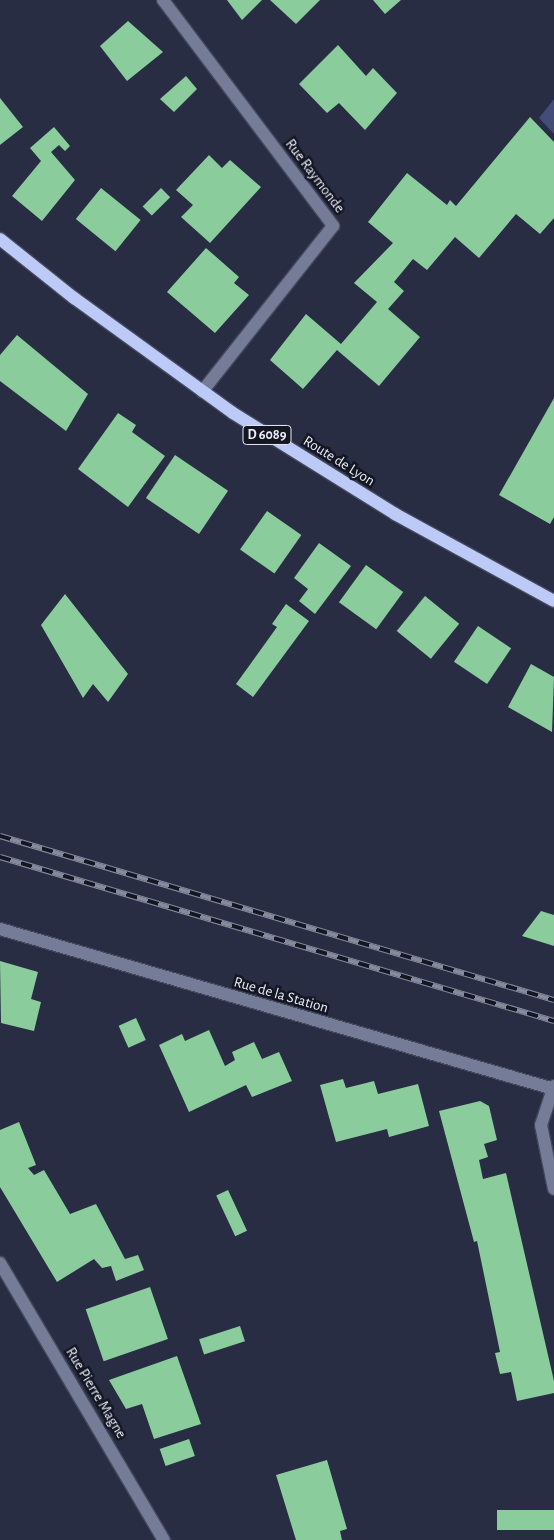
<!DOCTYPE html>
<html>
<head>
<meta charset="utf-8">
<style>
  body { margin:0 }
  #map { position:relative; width:554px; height:1540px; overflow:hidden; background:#282d44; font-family:"Alegreya Sans",sans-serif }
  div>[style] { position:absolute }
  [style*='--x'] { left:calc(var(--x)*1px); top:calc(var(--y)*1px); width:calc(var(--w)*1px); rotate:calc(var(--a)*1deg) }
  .green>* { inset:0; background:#434d78 }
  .building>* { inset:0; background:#8acc9c; transform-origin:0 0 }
  .roads { filter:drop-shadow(1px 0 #43485e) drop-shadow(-1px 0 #43485e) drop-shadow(0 1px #43485e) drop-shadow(0 -1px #43485e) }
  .minor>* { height:12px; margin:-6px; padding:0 6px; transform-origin:6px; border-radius:6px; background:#747c97 }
  .major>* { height:12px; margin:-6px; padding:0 6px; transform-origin:6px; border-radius:6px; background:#bdc9f7 }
  .rail>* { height:5.5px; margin-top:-2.75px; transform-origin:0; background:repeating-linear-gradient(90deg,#141621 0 11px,#868a9d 0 22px); box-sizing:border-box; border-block:1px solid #868a9d }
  span { translate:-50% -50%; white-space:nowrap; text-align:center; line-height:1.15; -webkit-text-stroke:5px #141621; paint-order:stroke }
  .shield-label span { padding:1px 4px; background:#141621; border:1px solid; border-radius:4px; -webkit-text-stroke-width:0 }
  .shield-label { font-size:14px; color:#e8ecfb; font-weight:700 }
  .street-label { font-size:15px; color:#e8ecfb }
</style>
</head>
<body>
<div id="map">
  <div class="green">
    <div style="clip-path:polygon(554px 99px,554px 134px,539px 118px)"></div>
  </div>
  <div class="building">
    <div style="clip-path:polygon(227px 0,262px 0,242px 20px)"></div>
    <div style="clip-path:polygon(270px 0,320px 0,296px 24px)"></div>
    <div style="clip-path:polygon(373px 0,401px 0,385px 14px)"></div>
    <div style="clip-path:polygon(128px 21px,163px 52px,127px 81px,100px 46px)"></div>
    <div style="clip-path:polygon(338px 45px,366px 76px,373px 68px,397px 93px,365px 130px,339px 103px,327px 113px,299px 84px)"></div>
    <div style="clip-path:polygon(186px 76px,197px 89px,174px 112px,160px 99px)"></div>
    <div style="clip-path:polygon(0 98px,23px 127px,0 145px)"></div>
    <div style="clip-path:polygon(530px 117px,554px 142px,554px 218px,540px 234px,516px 214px,479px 258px,455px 237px,427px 270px,413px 259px,394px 282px,404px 291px,388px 309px,420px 337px,379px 386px,337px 350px,303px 389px,270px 360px,306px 314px,341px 344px,377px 302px,354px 283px,393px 243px,368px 222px,407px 173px,447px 205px,450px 200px,456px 206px)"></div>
    <div style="clip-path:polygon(54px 127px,70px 146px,65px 151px,59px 145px,51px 152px,75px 180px,42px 221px,12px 196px,41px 161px,30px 148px)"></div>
    <div style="clip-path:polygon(209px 155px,222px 168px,230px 160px,261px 187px,210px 243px,181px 217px,193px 205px,176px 190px)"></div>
    <div style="left:101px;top:188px;width:51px;height:40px;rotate:39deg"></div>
    <div style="left:161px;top:188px;width:13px;height:26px;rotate:45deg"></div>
    <div style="clip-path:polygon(206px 248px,239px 277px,234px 283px,249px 295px,215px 333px,167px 292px)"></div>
    <div style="clip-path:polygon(17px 335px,88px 394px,66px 431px,0 381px,0 355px)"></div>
    <div style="clip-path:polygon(554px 398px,554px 517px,550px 524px,499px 495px)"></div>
    <div style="clip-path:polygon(118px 413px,136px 425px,132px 432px,165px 456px,128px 507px,78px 469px)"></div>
    <div style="left:175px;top:455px;width:64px;height:52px;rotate:34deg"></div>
    <div style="left:267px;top:511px;width:42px;height:47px;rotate:35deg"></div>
    <div style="clip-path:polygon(319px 543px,351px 566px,315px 614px,299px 601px,308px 589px,294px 578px)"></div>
    <div style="left:366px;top:565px;width:46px;height:46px;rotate:36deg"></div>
    <div style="clip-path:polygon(65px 594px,128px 674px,108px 702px,93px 684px,83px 698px,41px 625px)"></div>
    <div style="left:425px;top:596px;width:44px;height:45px;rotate:39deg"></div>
    <div style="clip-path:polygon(286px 604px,309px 621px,253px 697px,236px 684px,277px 627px,272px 624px)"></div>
    <div style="left:478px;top:626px;width:40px;height:43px;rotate:34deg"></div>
    <div style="clip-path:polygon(531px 664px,554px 677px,552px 732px,508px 707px)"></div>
    <div style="clip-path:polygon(541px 911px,554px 915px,554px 946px,522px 936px)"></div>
    <div style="clip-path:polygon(0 961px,38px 972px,31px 999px,41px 1002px,34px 1031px,1px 1023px)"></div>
    <div style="left:136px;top:1018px;width:24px;height:19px;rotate:66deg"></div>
    <div style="clip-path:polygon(209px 1030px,225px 1066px,235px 1060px,232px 1052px,254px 1042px,262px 1059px,279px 1052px,292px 1081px,252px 1097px,246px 1085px,189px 1112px,159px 1045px,182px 1034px,185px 1041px)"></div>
    <div style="clip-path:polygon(343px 1079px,346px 1088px,374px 1081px,378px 1094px,418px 1084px,429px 1126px,389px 1137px,387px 1129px,336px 1142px,320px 1085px)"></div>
    <div style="clip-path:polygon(480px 1101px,489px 1106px,497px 1140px,484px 1144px,488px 1157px,479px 1160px,483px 1179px,506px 1173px,554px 1381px,554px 1393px,517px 1401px,511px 1372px,500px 1374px,495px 1353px,500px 1352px,477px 1241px,474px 1242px,439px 1111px)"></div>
    <div style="clip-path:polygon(19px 1122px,36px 1165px,28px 1168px,34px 1175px,44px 1170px,70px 1214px,96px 1204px,125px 1259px,138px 1255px,144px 1270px,116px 1281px,111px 1266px,102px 1268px,94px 1259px,57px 1282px,0 1187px,0 1130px)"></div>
    <div style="left:228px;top:1190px;width:45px;height:13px;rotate:65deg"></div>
    <div style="left:150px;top:1287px;width:55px;height:68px;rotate:71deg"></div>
    <div style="left:240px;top:1326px;width:16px;height:43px;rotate:72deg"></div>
    <div style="clip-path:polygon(177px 1356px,201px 1424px,154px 1439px,142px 1404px,126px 1409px,109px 1380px)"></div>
    <div style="left:189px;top:1439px;width:18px;height:31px;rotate:71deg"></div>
    <div style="clip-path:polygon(327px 1460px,347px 1529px,340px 1531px,342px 1540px,296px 1540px,276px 1475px)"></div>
    <div style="left:554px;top:1510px;width:20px;height:57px;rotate:90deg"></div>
  </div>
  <div class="roads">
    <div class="minor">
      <div style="--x:163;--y:0;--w:283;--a:53"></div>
      <div style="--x:333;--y:226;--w:211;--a:128.3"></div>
      <div style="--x:0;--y:929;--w:577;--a:16.11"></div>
      <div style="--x:554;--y:1086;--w:41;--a:108.4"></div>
      <div style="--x:541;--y:1125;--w:65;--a:78.5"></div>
      <div style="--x:0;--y:1263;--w:322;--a:59.4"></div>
    </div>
    <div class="major">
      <div style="--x:0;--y:239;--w:95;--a:38.6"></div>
      <div style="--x:74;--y:298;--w:196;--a:35.9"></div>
      <div style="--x:233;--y:413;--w:191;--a:31.9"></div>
      <div style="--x:395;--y:514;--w:181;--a:28.7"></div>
    </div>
  </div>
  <div class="rail">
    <div style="--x:0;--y:836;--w:578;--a:16.49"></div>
    <div style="--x:0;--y:857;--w:578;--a:16.49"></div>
  </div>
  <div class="shield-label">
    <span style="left:267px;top:435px">D 6089</span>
  </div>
  <div class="street-label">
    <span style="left:315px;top:176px;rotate:53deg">Rue Raymonde</span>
    <span style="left:339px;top:461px;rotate:32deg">Route de Lyon</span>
    <span style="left:281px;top:995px;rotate:16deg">Rue de la Station</span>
    <span style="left:96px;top:1393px;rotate:59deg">Rue Pierre Magne</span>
  </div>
</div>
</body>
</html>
